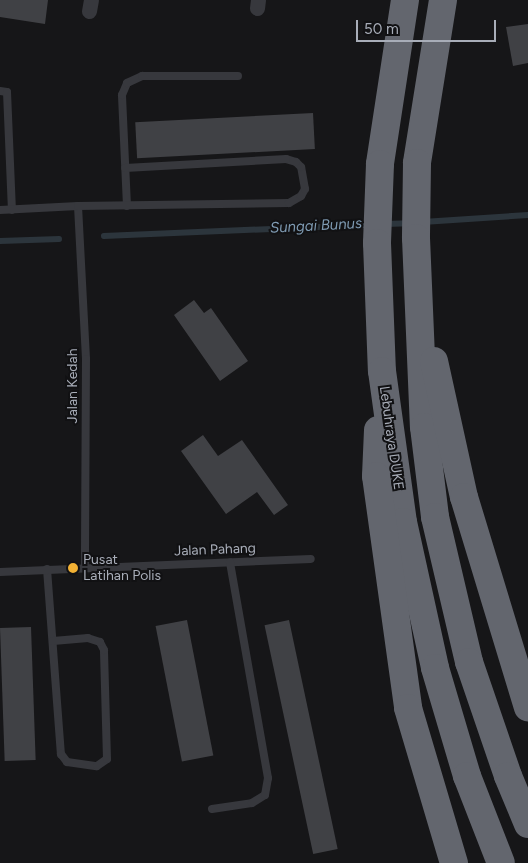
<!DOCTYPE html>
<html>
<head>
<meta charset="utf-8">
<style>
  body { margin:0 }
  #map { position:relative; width:528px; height:863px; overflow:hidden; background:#161618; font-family:Figtree,sans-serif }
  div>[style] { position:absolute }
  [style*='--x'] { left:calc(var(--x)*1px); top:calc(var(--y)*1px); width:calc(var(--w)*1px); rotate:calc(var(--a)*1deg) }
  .stream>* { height:5.5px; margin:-2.75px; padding:0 2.75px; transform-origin:2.75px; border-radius:2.75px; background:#2c353c }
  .building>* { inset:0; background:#404145; transform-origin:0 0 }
  .lane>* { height:8px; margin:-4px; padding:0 4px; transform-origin:4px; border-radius:4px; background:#37383d }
  .street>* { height:15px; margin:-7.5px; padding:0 7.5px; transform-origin:7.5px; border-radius:7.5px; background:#37383d }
  .highway>* { height:28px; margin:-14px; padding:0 14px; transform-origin:14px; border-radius:14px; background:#63666e }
  .dots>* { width:14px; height:14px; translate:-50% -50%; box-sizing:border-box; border:2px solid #111113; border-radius:50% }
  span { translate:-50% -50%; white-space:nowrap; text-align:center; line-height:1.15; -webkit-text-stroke:4px #111113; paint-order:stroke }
  .street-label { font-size:14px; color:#a8adb8 }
  .poi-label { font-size:14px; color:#a8adb8 }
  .left { translate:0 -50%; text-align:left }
  .water-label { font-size:15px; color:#7f9bb3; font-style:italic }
  .scale { position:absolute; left:356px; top:20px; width:140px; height:22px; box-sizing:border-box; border:2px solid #a8adb8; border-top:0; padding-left:6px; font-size:15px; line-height:18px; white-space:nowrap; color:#a8adb8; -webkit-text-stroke:4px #111113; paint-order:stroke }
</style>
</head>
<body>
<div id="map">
  <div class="stream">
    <div style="--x:423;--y:222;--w:105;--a:-3.8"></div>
    <div style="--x:385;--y:224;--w:24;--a:-2"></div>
    <div style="--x:104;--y:236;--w:267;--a:-2.4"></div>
    <div style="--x:0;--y:241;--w:59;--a:-1.9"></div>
  </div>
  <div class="building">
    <div style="clip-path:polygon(0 0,48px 0,45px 24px,0 17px)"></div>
    <div style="clip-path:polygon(528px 24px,528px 63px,513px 66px,506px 27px)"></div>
    <div style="left:313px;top:113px;width:36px;height:178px;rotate:87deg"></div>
    <div style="clip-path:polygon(194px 300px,204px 313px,211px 308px,248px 361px,220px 381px,174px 315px)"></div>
    <div style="clip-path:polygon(203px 435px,218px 456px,242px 440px,288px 505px,274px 515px,257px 492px,226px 514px,181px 451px)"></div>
    <div style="left:187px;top:620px;width:138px;height:32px;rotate:79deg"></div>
    <div style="left:289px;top:620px;width:234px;height:25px;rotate:78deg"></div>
    <div style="left:31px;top:627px;width:133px;height:31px;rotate:88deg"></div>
  </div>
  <div class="lane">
    <div style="--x:0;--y:91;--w:7;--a:8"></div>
    <div style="--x:7;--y:92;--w:118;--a:87.6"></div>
    <div style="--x:78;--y:206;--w:153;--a:87"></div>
    <div style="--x:86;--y:359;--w:208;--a:90.3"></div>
    <div style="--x:127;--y:206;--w:111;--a:-92.6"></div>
    <div style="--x:122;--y:95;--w:13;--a:-67"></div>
    <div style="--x:127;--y:83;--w:17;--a:-25"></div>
    <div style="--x:142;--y:76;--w:96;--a:0"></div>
    <div style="--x:0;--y:210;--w:78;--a:-2.9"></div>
    <div style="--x:78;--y:206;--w:211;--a:-0.8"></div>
    <div style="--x:289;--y:203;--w:14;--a:-30"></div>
    <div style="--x:301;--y:196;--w:8;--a:-60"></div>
    <div style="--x:305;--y:189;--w:22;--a:-100"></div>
    <div style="--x:301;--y:167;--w:7;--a:-135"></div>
    <div style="--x:296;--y:162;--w:10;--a:-163"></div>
    <div style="--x:286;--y:159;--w:161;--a:176.8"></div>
    <div style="--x:47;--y:569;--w:186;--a:85.7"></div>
    <div style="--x:61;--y:754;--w:10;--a:53"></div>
    <div style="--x:67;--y:762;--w:30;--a:8"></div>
    <div style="--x:97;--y:766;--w:12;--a:-35"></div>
    <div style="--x:107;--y:759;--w:109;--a:-91.6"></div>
    <div style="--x:104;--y:650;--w:9;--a:-117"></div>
    <div style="--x:100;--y:642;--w:13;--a:-162"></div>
    <div style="--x:88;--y:638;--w:35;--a:175"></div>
    <div style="--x:0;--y:572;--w:311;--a:-2.4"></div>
    <div style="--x:212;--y:809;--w:40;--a:-8.5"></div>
    <div style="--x:252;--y:803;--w:15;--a:-32"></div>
    <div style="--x:265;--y:795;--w:17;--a:-80"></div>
    <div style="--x:268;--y:778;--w:219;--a:-100"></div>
  </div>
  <div class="street">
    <div style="--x:257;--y:8;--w:8;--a:-83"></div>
    <div style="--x:89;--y:11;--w:11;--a:-80"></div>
  </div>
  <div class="highway">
    <div style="--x:405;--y:0;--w:166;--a:98.7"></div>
    <div style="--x:380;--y:164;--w:79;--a:92.2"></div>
    <div style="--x:377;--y:243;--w:128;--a:87.8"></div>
    <div style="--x:382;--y:371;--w:152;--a:82.1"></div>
    <div style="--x:403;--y:522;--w:149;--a:77.6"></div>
    <div style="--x:435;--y:668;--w:113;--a:73.5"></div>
    <div style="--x:467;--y:776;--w:93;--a:68.7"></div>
    <div style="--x:443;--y:0;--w:165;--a:99.1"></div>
    <div style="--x:417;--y:163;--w:75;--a:90.8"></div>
    <div style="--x:416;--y:238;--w:189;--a:87.6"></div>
    <div style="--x:424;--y:427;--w:91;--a:83"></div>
    <div style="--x:435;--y:517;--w:149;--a:76.8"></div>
    <div style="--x:469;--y:662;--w:120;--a:71.1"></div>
    <div style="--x:508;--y:776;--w:52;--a:67.4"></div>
    <div style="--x:434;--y:361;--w:139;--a:77.6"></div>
    <div style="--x:464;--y:497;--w:220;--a:73.1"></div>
    <div style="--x:378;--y:430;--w:46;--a:92.5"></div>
    <div style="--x:376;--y:476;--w:234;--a:82.1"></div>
    <div style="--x:408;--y:708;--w:162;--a:73.5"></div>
  </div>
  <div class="dots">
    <div style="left:73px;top:568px;background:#f2b134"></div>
  </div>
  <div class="street-label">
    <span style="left:73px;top:386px;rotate:-90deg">Jalan Kedah</span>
    <span style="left:391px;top:438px;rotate:82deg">Lebuhraya DUKE</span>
    <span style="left:215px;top:550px;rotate:-2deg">Jalan Pahang</span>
  </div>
  <div class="poi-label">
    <span class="left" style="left:83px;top:568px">Pusat<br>Latihan Polis</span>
  </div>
  <div class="water-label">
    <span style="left:316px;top:226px;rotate:-3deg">Sungai Bunus</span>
  </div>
  <div class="scale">50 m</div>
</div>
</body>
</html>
